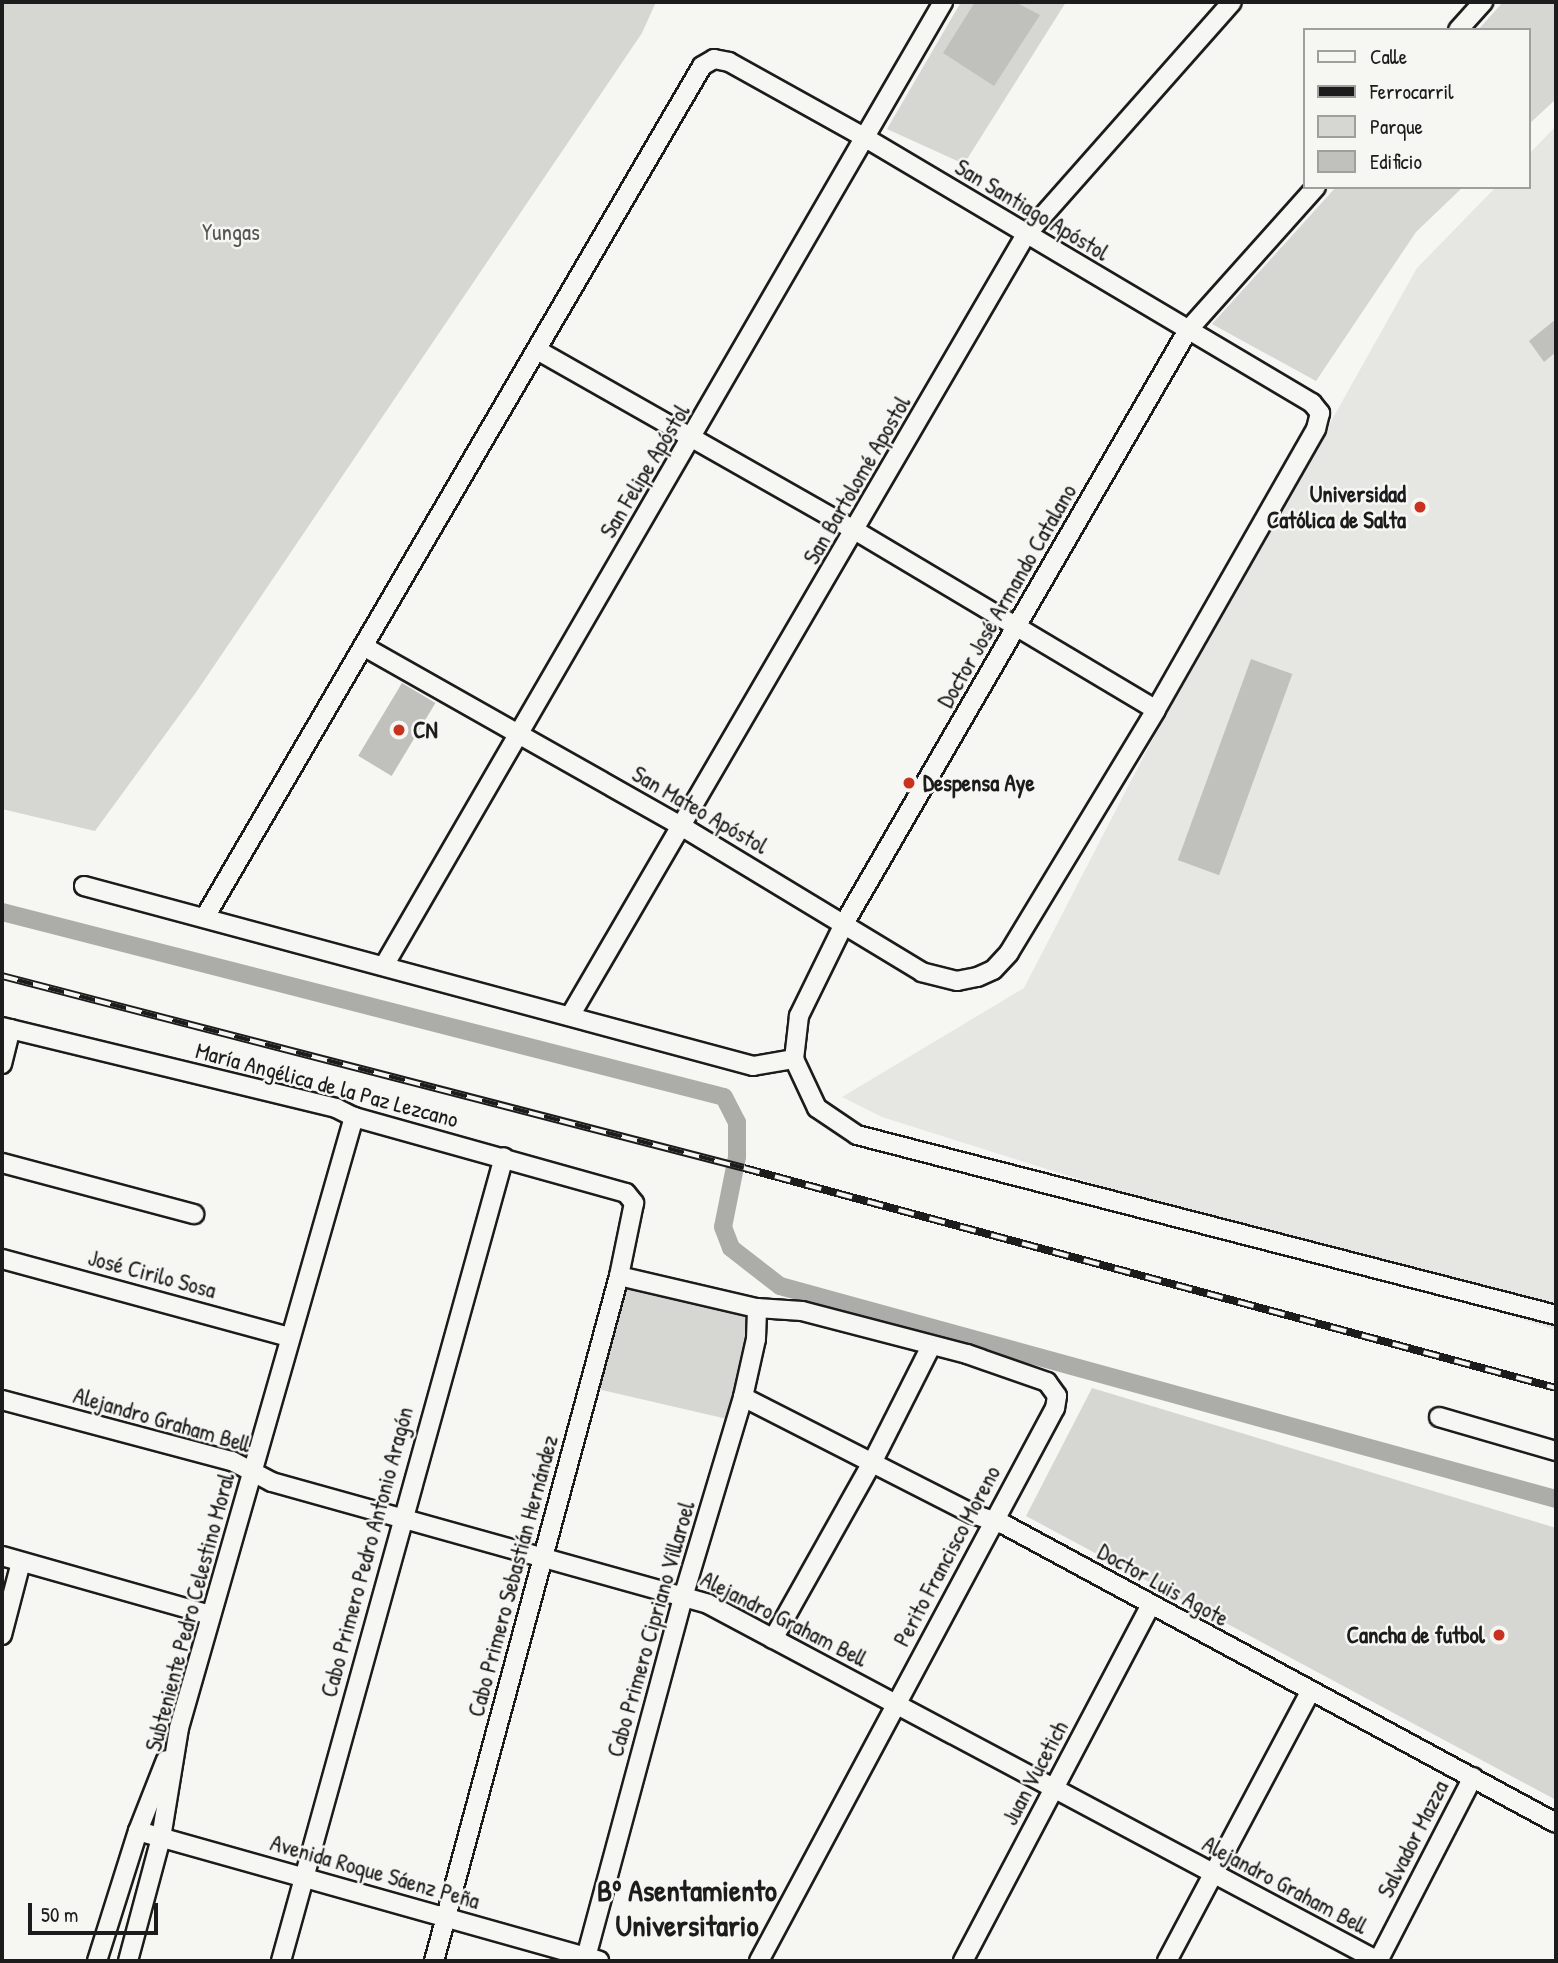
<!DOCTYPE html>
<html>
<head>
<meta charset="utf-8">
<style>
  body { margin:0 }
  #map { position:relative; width:1558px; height:1963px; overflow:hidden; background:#f6f6f2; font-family:"Patrick Hand",sans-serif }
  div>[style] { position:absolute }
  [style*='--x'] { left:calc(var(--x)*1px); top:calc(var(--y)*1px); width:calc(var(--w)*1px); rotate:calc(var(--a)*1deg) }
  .built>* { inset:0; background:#e6e6e2 }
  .green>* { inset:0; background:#d6d6d2; transform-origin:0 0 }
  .canal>* { height:18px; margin:-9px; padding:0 9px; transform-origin:9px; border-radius:9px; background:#acaca9 }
  .building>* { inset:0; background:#c0c0bd; transform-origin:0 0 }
  .roads { filter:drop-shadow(2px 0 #1c1c1c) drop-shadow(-2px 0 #1c1c1c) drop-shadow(0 2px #1c1c1c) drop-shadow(0 -2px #1c1c1c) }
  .minor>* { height:18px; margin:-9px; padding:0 9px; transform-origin:9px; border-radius:9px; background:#f6f6f2 }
  .rail>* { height:8px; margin-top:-4px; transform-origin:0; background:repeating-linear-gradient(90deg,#f6f6f2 0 16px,#1c1c1c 0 32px); box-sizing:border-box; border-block:2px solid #1c1c1c }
  .dots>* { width:19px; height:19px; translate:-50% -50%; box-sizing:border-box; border:4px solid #f6f6f2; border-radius:50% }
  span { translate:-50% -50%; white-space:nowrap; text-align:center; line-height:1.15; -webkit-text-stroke:5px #f6f6f2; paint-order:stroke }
  .street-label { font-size:23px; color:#1c1c1c }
  .park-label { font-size:23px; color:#545453 }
  .poi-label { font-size:23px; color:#1c1c1c; font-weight:700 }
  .right { translate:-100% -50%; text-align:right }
  .left { translate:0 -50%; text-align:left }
  .district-label { font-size:30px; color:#1c1c1c; font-weight:700 }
  .frame { position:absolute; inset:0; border:4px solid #1c1c1c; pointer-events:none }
  .legend { position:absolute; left:1303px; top:28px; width:228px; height:161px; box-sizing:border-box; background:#f6f6f2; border:2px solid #9f9f9c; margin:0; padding:9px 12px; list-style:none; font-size:21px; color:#1c1c1c }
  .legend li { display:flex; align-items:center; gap:14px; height:35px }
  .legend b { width:35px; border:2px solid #9f9f9c }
  .scale { position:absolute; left:28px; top:1903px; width:130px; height:32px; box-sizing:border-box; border:4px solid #1c1c1c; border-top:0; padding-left:9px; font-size:21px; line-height:24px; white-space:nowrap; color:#1c1c1c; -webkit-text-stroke:5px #f6f6f2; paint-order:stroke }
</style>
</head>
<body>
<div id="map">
  <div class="built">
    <div style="clip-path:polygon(1556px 126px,1556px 1330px,882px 1117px,842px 1097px,1024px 988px,1149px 746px,1417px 268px,1496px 187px,1528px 187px,1528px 155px)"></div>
  </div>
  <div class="green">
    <div style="clip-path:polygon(2px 2px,656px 2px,642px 33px,197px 691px,95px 831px,2px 809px)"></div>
    <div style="clip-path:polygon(961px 2px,1066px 2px,964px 164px,887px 129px)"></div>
    <div style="clip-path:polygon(1503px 2px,1556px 2px,1556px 99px,1528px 125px,1528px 30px,1478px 30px)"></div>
    <div style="clip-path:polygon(1336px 187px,1463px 187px,1416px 232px,1316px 381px,1212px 324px)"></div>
    <div style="left:619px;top:1276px;width:142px;height:115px;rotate:13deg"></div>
    <div style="clip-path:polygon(1092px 1388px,1556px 1528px,1556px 1800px,1026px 1516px)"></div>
  </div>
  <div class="canal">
    <div style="--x:2;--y:912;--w:745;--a:14.37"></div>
    <div style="--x:724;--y:1097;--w:28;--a:63"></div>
    <div style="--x:737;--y:1122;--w:35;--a:90"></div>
    <div style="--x:737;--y:1157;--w:71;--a:101.3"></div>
    <div style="--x:723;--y:1227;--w:22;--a:69"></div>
    <div style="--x:731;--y:1248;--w:62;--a:37.8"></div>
    <div style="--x:780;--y:1286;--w:805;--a:15.35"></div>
  </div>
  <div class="building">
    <div style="clip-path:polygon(975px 2px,1015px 2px,1040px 15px,994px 86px,943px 53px)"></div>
    <div style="clip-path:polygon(1556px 319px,1556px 352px,1544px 362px,1529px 341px)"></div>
    <div style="left:1251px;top:659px;width:44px;height:214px;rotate:20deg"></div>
    <div style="left:402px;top:683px;width:39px;height:85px;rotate:31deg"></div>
  </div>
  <div class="roads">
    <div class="minor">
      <div style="--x:1458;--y:30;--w:38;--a:-48"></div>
      <div style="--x:1316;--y:187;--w:192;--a:131.8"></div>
      <div style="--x:1188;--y:330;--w:684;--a:120.09"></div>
      <div style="--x:845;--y:922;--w:105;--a:116.1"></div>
      <div style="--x:799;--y:1016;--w:43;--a:96.6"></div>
      <div style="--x:794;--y:1059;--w:54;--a:64.9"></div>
      <div style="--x:817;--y:1108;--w:48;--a:34"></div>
      <div style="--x:857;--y:1135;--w:722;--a:14.44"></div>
      <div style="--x:539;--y:351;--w:365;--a:29.6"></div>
      <div style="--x:856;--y:531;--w:349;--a:30.8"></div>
      <div style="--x:84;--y:886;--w:693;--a:15.06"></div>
      <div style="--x:753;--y:1066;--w:42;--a:-9.7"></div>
      <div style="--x:205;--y:917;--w:985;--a:-59.71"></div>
      <div style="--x:702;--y:66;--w:14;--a:-30"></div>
      <div style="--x:714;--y:59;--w:15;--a:11"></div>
      <div style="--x:729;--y:62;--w:154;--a:29.1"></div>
      <div style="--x:864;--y:137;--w:521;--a:30.7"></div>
      <div style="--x:1312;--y:403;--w:13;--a:51"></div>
      <div style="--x:1320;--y:413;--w:16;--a:104"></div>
      <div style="--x:1316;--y:429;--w:323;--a:119.7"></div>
      <div style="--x:1156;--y:710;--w:284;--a:121.2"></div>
      <div style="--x:1009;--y:953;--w:23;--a:133"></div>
      <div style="--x:993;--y:970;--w:17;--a:156"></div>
      <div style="--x:977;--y:977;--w:20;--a:169"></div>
      <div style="--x:957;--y:981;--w:36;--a:-166"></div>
      <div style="--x:922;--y:972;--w:282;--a:-148.8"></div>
      <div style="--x:681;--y:826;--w:363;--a:-150.5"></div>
      <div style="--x:385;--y:964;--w:1112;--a:-59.88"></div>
      <div style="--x:570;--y:1016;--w:903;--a:-59.74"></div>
      <div style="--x:1025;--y:236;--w:312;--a:-48.5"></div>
      <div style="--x:2;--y:1027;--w:344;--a:13.6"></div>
      <div style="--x:336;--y:1108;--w:20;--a:27"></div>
      <div style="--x:354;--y:1117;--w:282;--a:15.6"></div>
      <div style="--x:626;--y:1193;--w:13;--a:51"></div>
      <div style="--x:634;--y:1203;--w:75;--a:101.6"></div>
      <div style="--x:619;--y:1276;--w:710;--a:105.11"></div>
      <div style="--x:2;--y:1064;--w:36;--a:-76"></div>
      <div style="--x:2;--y:1163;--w:199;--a:14.9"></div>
      <div style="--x:2;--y:1259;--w:298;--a:15.2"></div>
      <div style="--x:619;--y:1276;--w:142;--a:13.1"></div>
      <div style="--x:757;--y:1308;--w:45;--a:3.8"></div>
      <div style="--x:802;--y:1311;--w:171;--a:14.6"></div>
      <div style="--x:967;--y:1354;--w:85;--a:19.3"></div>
      <div style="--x:1047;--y:1382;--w:17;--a:54"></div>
      <div style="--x:1057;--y:1396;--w:12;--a:99"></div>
      <div style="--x:1055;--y:1408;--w:627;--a:118.16"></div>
      <div style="--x:743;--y:1397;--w:258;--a:27"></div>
      <div style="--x:973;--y:1514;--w:34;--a:19"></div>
      <div style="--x:1005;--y:1525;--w:626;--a:28.41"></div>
      <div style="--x:2;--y:1400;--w:238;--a:14.9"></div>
      <div style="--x:232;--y:1461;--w:45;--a:27.7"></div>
      <div style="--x:272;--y:1482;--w:453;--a:15.6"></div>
      <div style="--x:708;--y:1604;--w:759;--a:28.05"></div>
      <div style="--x:1439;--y:1417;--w:122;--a:16.2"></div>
      <div style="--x:2;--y:1556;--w:217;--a:15.8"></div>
      <div style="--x:2;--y:1635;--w:75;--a:-75.4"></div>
      <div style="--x:773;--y:1639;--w:204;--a:-60.7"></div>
      <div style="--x:873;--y:1461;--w:129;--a:-63.2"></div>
      <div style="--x:138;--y:1831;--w:479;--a:15.7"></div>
      <div style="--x:97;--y:1961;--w:136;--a:-72.5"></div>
      <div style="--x:138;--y:1831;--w:76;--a:-68.5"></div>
      <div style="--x:128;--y:1961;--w:127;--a:-75"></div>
      <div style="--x:161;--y:1838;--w:111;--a:-80.7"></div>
      <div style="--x:179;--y:1728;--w:636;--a:-74.02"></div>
      <div style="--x:281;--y:1961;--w:834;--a:-74.5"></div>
      <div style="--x:585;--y:1961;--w:380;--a:-74.9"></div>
      <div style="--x:684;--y:1594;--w:206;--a:-73.3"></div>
      <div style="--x:743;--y:1397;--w:59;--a:-77.4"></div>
      <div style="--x:756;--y:1339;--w:31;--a:-88"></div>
      <div style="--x:963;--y:1961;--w:400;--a:-62.2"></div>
      <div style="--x:1167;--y:1961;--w:305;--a:-62"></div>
      <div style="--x:1378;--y:1961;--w:207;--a:-62.7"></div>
    </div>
  </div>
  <div class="rail">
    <div style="--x:2;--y:976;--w:766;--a:14.51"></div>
    <div style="--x:744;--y:1168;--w:841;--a:15.16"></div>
  </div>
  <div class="dots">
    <div style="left:1420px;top:507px;background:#c8321e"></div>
    <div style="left:399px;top:730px;background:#c8321e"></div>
    <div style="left:909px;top:783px;background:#c8321e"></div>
    <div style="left:1499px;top:1635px;background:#c8321e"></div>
  </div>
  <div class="street-label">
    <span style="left:1032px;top:210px;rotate:31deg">San Santiago Apóstol</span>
    <span style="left:645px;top:471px;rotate:-59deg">San Felipe Apóstol</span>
    <span style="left:857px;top:480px;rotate:-60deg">San Bartolomé Apostol</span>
    <span style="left:1007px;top:596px;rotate:-60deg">Doctor José Armando Catalano</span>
    <span style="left:700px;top:810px;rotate:30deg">San Mateo Apóstol</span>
    <span style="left:327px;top:1085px;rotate:15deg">María Angélica de la Paz Lezcano</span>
    <span style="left:152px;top:1274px;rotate:15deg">José Cirilo Sosa</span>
    <span style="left:162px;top:1420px;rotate:16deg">Alejandro Graham Bell</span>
    <span style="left:367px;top:1552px;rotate:-75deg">Cabo Primero Pedro Antonio Aragón</span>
    <span style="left:947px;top:1556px;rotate:-62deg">Perito Francisco Moreno</span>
    <span style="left:513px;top:1576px;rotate:-75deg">Cabo Primero Sebastián Hernández</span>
    <span style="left:1163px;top:1585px;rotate:29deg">Doctor Luis Agote</span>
    <span style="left:190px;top:1612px;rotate:-75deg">Subteniente Pedro Celestino Moral</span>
    <span style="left:784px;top:1619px;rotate:27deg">Alejandro Graham Bell</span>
    <span style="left:651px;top:1629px;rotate:-74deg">Cabo Primero Cipriano Villaroel</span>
    <span style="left:1035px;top:1773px;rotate:-62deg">Juan Vucetich</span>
    <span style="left:1413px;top:1839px;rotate:-63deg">Salvador Mazza</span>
    <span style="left:375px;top:1872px;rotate:16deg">Avenida Roque Sáenz Peña</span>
    <span style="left:1285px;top:1885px;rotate:28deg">Alejandro Graham Bell</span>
  </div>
  <div class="park-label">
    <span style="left:231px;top:232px">Yungas</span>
  </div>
  <div class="poi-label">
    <span class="right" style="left:1406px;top:507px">Universidad<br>Católica de Salta</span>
    <span class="left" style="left:413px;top:730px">CN</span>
    <span class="left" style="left:923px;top:783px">Despensa Aye</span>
    <span class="right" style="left:1485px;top:1635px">Cancha de futbol</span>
  </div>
  <div class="district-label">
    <span style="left:687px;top:1907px">Bº Asentamiento<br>Universitario</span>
  </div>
  <div class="frame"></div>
  <ul class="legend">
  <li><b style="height:9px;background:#f6f6f2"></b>Calle</li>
  <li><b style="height:9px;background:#1c1c1c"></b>Ferrocarril</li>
  <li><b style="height:19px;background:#d6d6d2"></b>Parque</li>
  <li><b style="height:19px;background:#c0c0bd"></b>Edificio</li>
  </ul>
  <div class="scale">50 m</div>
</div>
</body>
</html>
